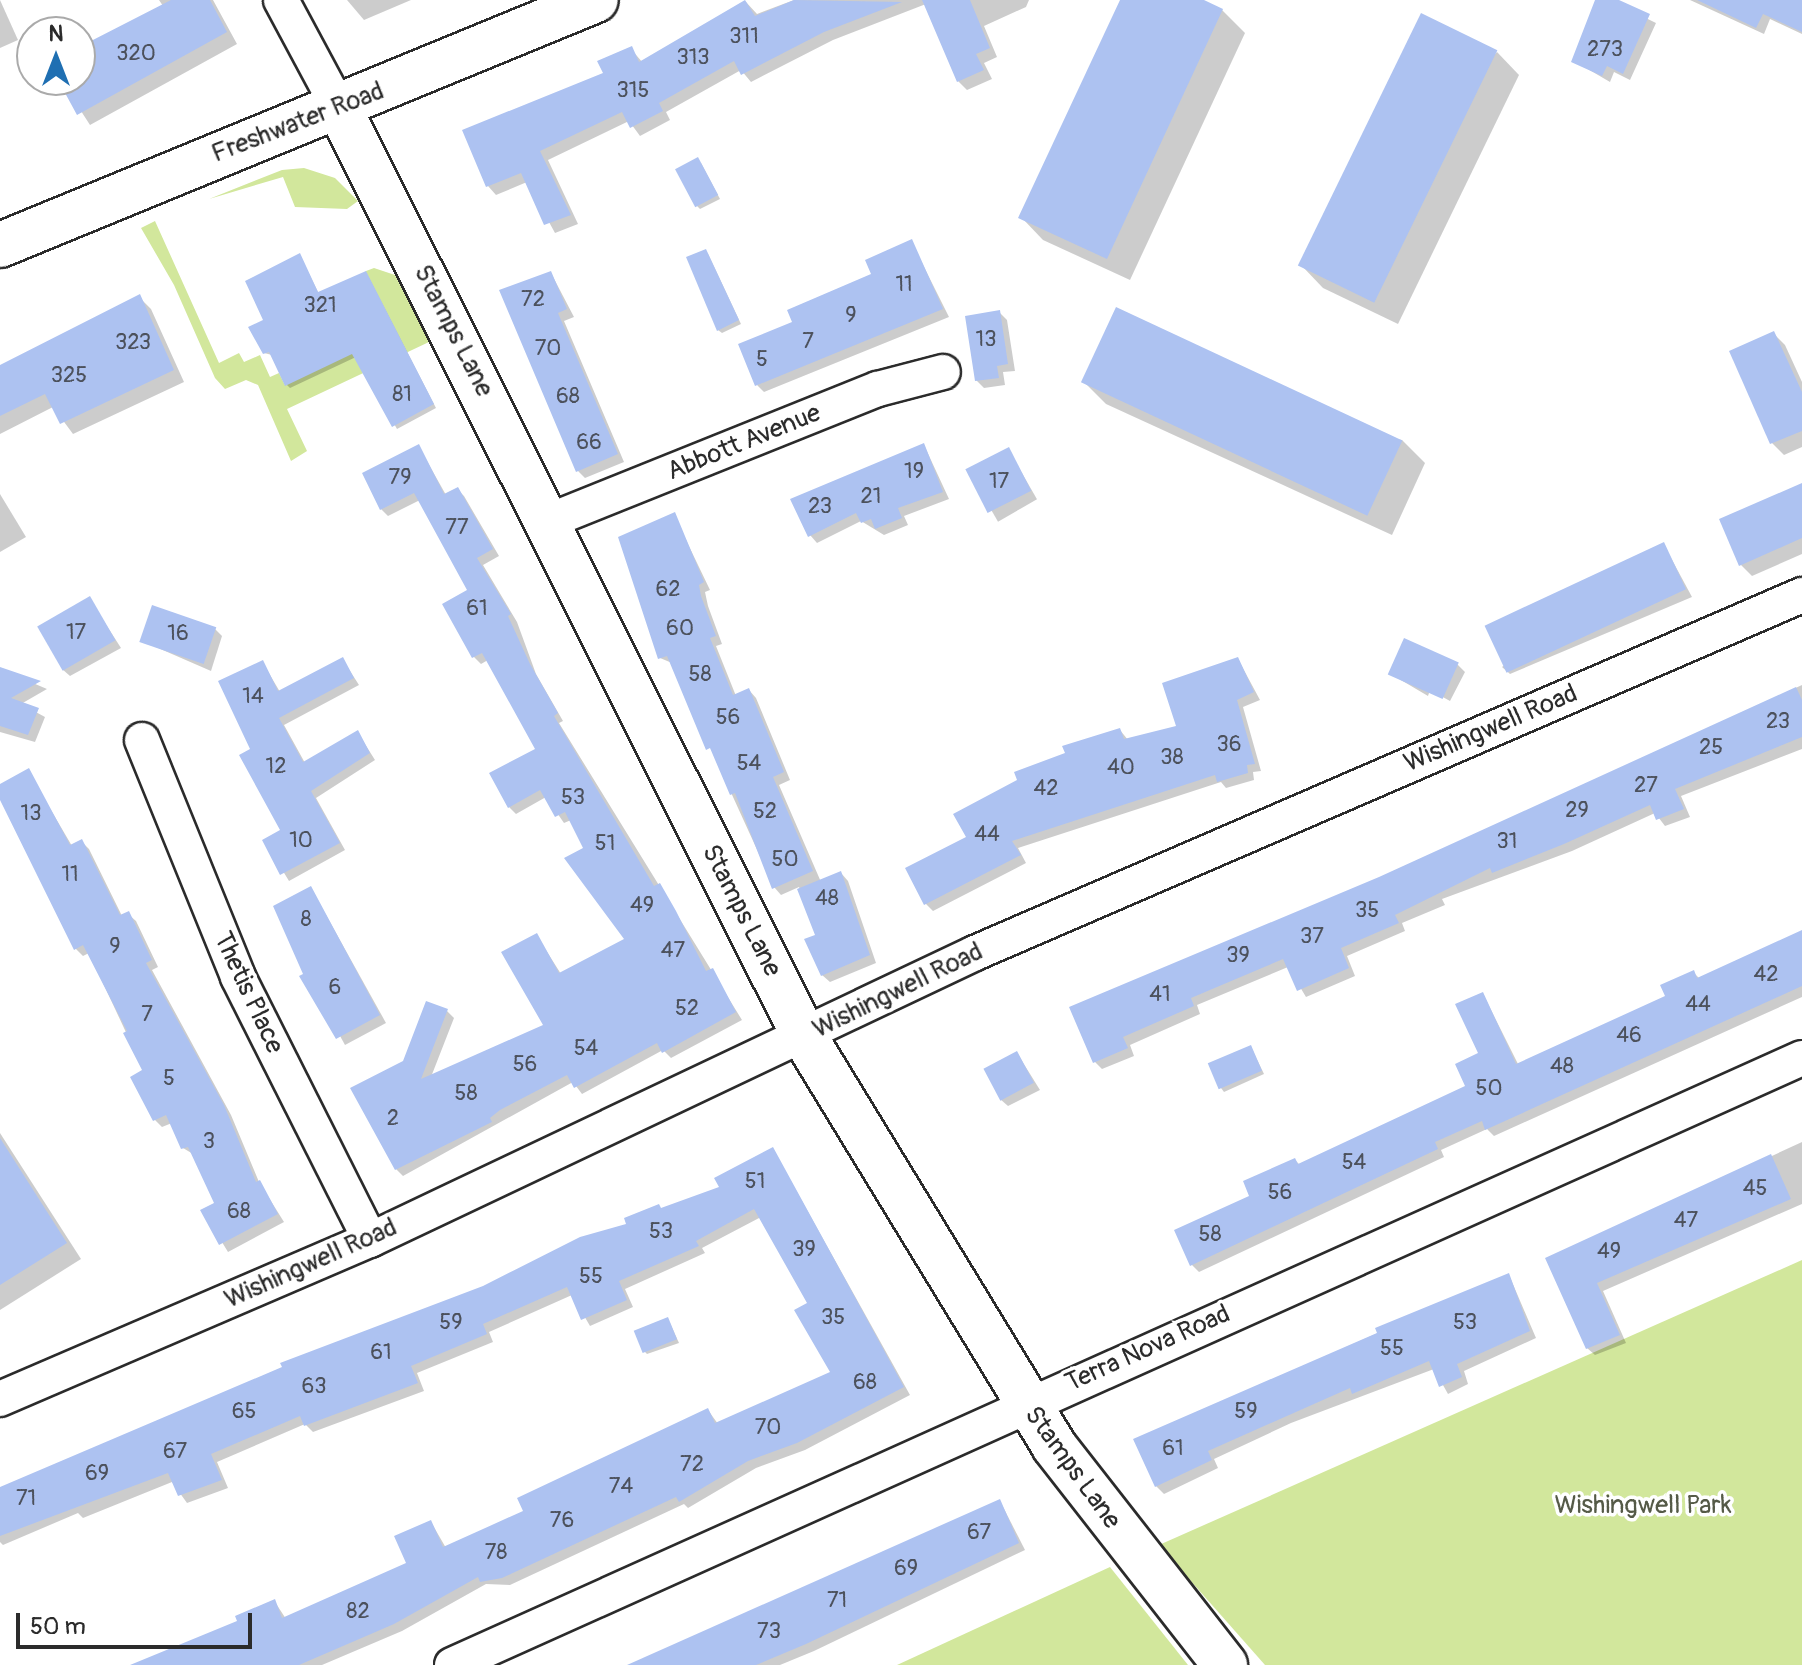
<!DOCTYPE html>
<html>
<head>
<meta charset="utf-8">
<style>
  body { margin:0 }
  #map { position:relative; width:1802px; height:1665px; overflow:hidden; background:#fff; font-family:Pangolin,sans-serif }
  div>[style] { position:absolute }
  [style*='--x'] { left:calc(var(--x)*1px); top:calc(var(--y)*1px); width:calc(var(--w)*1px); rotate:calc(var(--a)*1deg) }
  .green>* { inset:0; background:#d2e79c }
  .shadow>* { inset:0; background:#0003; transform-origin:0 0 }
  .building>* { inset:0; background:#adc2f1; transform-origin:0 0 }
  .roads { filter:drop-shadow(2px 0 #2b2b2b) drop-shadow(-2px 0 #2b2b2b) drop-shadow(0 2px #2b2b2b) drop-shadow(0 -2px #2b2b2b) }
  .street>* { height:34px; margin:-17px; padding:0 17px; transform-origin:17px; border-radius:17px; background:#fff }
  .secondary>* { height:44px; margin:-22px; padding:0 22px; transform-origin:22px; border-radius:22px; background:#fff }
  span { translate:-50% -50%; white-space:nowrap; text-align:center; line-height:1.15; -webkit-text-stroke:7px #fff; paint-order:stroke }
  .number-label { font-size:22px; color:#4c515c }
  .number-label span { -webkit-text-stroke-width:0 }
  .street-label { font-size:26px; color:#2b2b2b }
  .park-label { font-size:26px; color:#555a47 }
  .north { position:absolute; left:16px; top:16px; width:80px; height:80px; box-sizing:border-box; background:#fff; border:2px solid #aaa; border-radius:50%; rotate:0deg; font-size:22px; font-weight:700; line-height:32px; text-align:center; color:#2b2b2b }
  .north::after { content:''; display:block; margin:auto; width:28px; height:36px; background:#1f6fb2; clip-path:polygon(50% 0,100% 100%,50% 72%,0 100%) }
  .scale { position:absolute; left:16px; top:1613px; width:236px; height:36px; box-sizing:border-box; border:4px solid #2b2b2b; border-top:0; padding-left:10px; font-size:24px; line-height:28px; white-space:nowrap; color:#2b2b2b; -webkit-text-stroke:6px #fff; paint-order:stroke }
</style>
</head>
<body>
<div id="map">
  <div class="green">
    <div style="clip-path:polygon(304px 168px,335px 178px,358px 201px,347px 209px,295px 207px,283px 177px,209px 199px,282px 170px)"></div>
    <div style="clip-path:polygon(155px 221px,219px 363px,239px 353px,244px 362px,260px 355px,270px 377px,279px 373px,285px 385px,366px 271px,374px 268px,395px 275px,429px 342px,287px 409px,307px 451px,291px 461px,258px 385px,246px 380px,225px 389px,215px 378px,174px 285px,141px 228px)"></div>
    <div style="clip-path:polygon(1802px 1260px,1802px 1665px,1265px 1665px,1159px 1545px)"></div>
    <div style="clip-path:polygon(1110px 1567px,1188px 1665px,897px 1665px)"></div>
  </div>
  <div class="shadow">
    <div style="clip-path:polygon(0 0,18px 40px,0 48px)"></div>
    <div style="clip-path:polygon(159px 0,213px 0,237px 44px,90px 125px,61px 80px,80px 80px,80px 60px,163px 6px)"></div>
    <div style="clip-path:polygon(347px 0,411px 0,364px 20px)"></div>
    <div style="clip-path:polygon(794px 0,1029px 0,1026px 7px,984px 26px,997px 57px,984px 63px,992px 79px,967px 90px,958px 81px,926px 4px,833px 40px,751px 82px,741px 70px,666px 112px,670px 120px,640px 136px,629px 121px,548px 160px,578px 224px,555px 233px,527px 182px,496px 195px,488px 186px,631px 49px,643px 63px,746px 2px,757px 14px)"></div>
    <div style="clip-path:polygon(1122px 0,1200px 0,1222px 10px,1245px 33px,1130px 280px,1043px 240px,1021px 217px)"></div>
    <div style="clip-path:polygon(1609px 0,1656px 23px,1630px 80px,1614px 72px,1610px 82px,1574px 61px)"></div>
    <div style="clip-path:polygon(1690px 0,1802px 0,1802px 34px,1770px 19px,1764px 34px)"></div>
    <div style="clip-path:polygon(1497px 52px,1519px 75px,1398px 324px,1323px 288px,1301px 265px)"></div>
    <div style="clip-path:polygon(701px 163px,720px 199px,700px 209px,697px 206px)"></div>
    <div style="clip-path:polygon(911px 241px,949px 317px,764px 392px,757px 385px,795px 323px,874px 275px)"></div>
    <div style="clip-path:polygon(708px 254px,741px 324px,722px 333px,718px 330px)"></div>
    <div style="clip-path:polygon(300px 256px,319px 294px,369px 278px,436px 408px,397px 429px,356px 357px,290px 388px,286px 384px,272px 355px,264px 353px)"></div>
    <div style="clip-path:polygon(551px 273px,574px 317px,564px 321px,624px 462px,585px 478px,578px 471px)"></div>
    <div style="clip-path:polygon(139px 297px,151px 309px,184px 382px,73px 434px,53px 407px,0 434px,0 368px)"></div>
    <div style="clip-path:polygon(999px 312px,1007px 320px,1015px 371px,1003px 372px,1005px 385px,984px 388px,976px 380px)"></div>
    <div style="clip-path:polygon(1773px 333px,1785px 345px,1802px 382px,1802px 447px,1784px 455px,1772px 443px,1732px 352px)"></div>
    <div style="clip-path:polygon(1083px 381px,1402px 440px,1425px 463px,1392px 535px,1106px 404px)"></div>
    <div style="clip-path:polygon(924px 445px,949px 499px,904px 516px,908px 525px,884px 535px,861px 521px,817px 543px,810px 535px)"></div>
    <div style="clip-path:polygon(419px 447px,446px 495px,457px 489px,464px 496px,499px 556px,483px 565px,517px 622px,536px 674px,563px 721px,559px 723px,742px 1020px,671px 1058px,663px 1050px,582px 1094px,573px 1082px,403px 1176px,396px 1169px,404px 1062px,447px 1011px,454px 1018px,431px 1077px,545px 1026px,537px 936px,561px 974px,627px 939px,571px 820px,564px 823px,546px 797px,516px 814px,509px 807px,537px 750px,488px 660px,481px 664px,474px 657px,445px 605px,469px 591px,420px 500px,388px 516px,381px 509px)"></div>
    <div style="left:1008px;top:449px;width:58px;height:45px;rotate:60deg"></div>
    <div style="clip-path:polygon(1802px 485px,1802px 554px,1752px 576px,1741px 565px)"></div>
    <div style="clip-path:polygon(0 494px,26px 537px,0 552px)"></div>
    <div style="clip-path:polygon(674px 515px,710px 590px,705px 592px,708px 606px,722px 644px,716px 646px,736px 696px,749px 690px,756px 698px,790px 780px,779px 785px,821px 882px,841px 873px,848px 881px,876px 963px,830px 982px,822px 975px,817px 936px,799px 887px,781px 895px,774px 887px,672px 663px,660px 658px)"></div>
    <div style="clip-path:polygon(1664px 545px,1692px 597px,1510px 674px,1502px 667px)"></div>
    <div style="clip-path:polygon(89px 598px,121px 648px,70px 676px,62px 669px)"></div>
    <div style="clip-path:polygon(215px 629px,222px 636px,211px 671px,142px 641px)"></div>
    <div style="clip-path:polygon(1238px 659px,1260px 700px,1243px 707px,1261px 771px,1253px 772px,1254px 780px,1226px 788px,1221px 782px,1018px 848px,1026px 863px,933px 911px,926px 904px,908px 869px,969px 838px,1068px 754px,1120px 730px,1128px 740px,1179px 727px)"></div>
    <div style="clip-path:polygon(343px 660px,359px 685px,284px 725px,305px 763px,358px 733px,375px 760px,316px 798px,345px 850px,289px 881px,264px 840px,283px 830px,253px 750px,263px 663px,280px 692px)"></div>
    <div style="clip-path:polygon(1458px 665px,1465px 672px,1450px 701px,1430px 690px,1428px 696px,1389px 673px)"></div>
    <div style="clip-path:polygon(0 669px,47px 689px,21px 704px,45px 717px,35px 742px,0 732px)"></div>
    <div style="clip-path:polygon(1802px 685px,1802px 749px,1681px 796px,1690px 817px,1665px 826px,1655px 813px,1572px 851px,1442px 899px,1445px 905px,1402px 923px,1405px 931px,1347px 956px,1355px 976px,1306px 997px,1288px 967px,1197px 1005px,1200px 1014px,1130px 1045px,1134px 1056px,1102px 1069px,1095px 1062px,1072px 1008px,1379px 879px)"></div>
    <div style="clip-path:polygon(28px 771px,72px 846px,82px 842px,89px 849px,122px 916px,128px 914px,136px 921px,158px 967px,152px 970px,231px 1115px,259px 1182px,284px 1222px,228px 1252px,203px 1211px,216px 1204px,193px 1154px,183px 1148px,172px 1123px,162px 1127px,155px 1120px,144px 1071px,89px 953px,83px 956px,76px 949px,0 798px,0 786px)"></div>
    <div style="clip-path:polygon(311px 888px,386px 1023px,345px 1045px,306px 974px)"></div>
    <div style="clip-path:polygon(1802px 932px,1802px 997px,1494px 1136px,1487px 1129px,1441px 1150px,1444px 1157px,1199px 1272px,1192px 1265px,1176px 1231px,1252px 1197px,1295px 1160px,1300px 1165px,1468px 1087px,1481px 1054px,1483px 994px,1518px 1064px,1667px 997px,1694px 973px,1700px 979px)"></div>
    <div style="clip-path:polygon(1251px 1047px,1264px 1074px,1224px 1092px,1221px 1088px)"></div>
    <div style="clip-path:polygon(1017px 1053px,1040px 1090px,1008px 1106px,1000px 1099px)"></div>
    <div style="clip-path:polygon(0 1133px,81px 1259px,0 1310px)"></div>
    <div style="clip-path:polygon(1802px 1142px,1802px 1204px,1603px 1291px,1626px 1343px,1595px 1355px,1587px 1348px,1548px 1259px)"></div>
    <div style="clip-path:polygon(773px 1149px,910px 1395px,805px 1450px,756px 1468px,688px 1508px,684px 1504px,510px 1585px,486px 1584px,402px 1631px,322px 1665px,171px 1665px,275px 1602px,286px 1619px,409px 1564px,431px 1522px,446px 1548px,526px 1512px,708px 1410px,718px 1424px,833px 1373px,810px 1303px,761px 1217px,702px 1248px,705px 1253px,625px 1289px,633px 1307px,590px 1326px,572px 1295px,489px 1332px,493px 1342px,417px 1373px,424px 1391px,313px 1432px,305px 1424px,217px 1462px,228px 1488px,187px 1503px,172px 1482px,83px 1518px,78px 1513px,3px 1545px,0 1542px,0 1489px,722px 1188px)"></div>
    <div style="clip-path:polygon(1509px 1275px,1536px 1338px,1464px 1371px,1468px 1384px,1448px 1394px,1434px 1369px,1291px 1423px,1214px 1459px,1218px 1468px,1164px 1494px,1156px 1486px,1136px 1440px)"></div>
    <div style="clip-path:polygon(670px 1323px,679px 1343px,647px 1354px,644px 1351px)"></div>
    <div style="clip-path:polygon(1000px 1501px,1025px 1550px,814px 1651px,780px 1665px,636px 1665px)"></div>
  </div>
  <div class="building">
    <div style="clip-path:polygon(171px 0,210px 0,227px 32px,77px 115px,58px 80px,80px 80px,80px 58px,93px 51px,89px 42px)"></div>
    <div style="clip-path:polygon(745px 0,755px 16px,794px 0,902px 2px,824px 32px,741px 75px,734px 61px,659px 103px,663px 111px,630px 128px,622px 112px,540px 151px,571px 215px,544px 225px,521px 173px,486px 187px,462px 130px,603px 73px,597px 61px,632px 46px,639px 62px)"></div>
    <div style="clip-path:polygon(922px 0,970px 0,990px 48px,976px 54px,984px 70px,957px 82px)"></div>
    <div style="clip-path:polygon(1120px 0,1204px 0,1223px 9px,1107px 259px,1018px 218px)"></div>
    <div style="clip-path:polygon(1595px 0,1619px 0,1650px 14px,1623px 74px,1607px 66px,1602px 76px,1571px 62px)"></div>
    <div style="clip-path:polygon(1697px 0,1802px 0,1802px 32px,1763px 14px,1756px 28px)"></div>
    <div style="left:1421px;top:13px;width:85px;height:281px;rotate:26deg"></div>
    <div style="left:698px;top:157px;width:43px;height:26px;rotate:62deg"></div>
    <div style="clip-path:polygon(912px 239px,943px 309px,755px 386px,738px 344px,792px 322px,787px 310px,871px 274px,865px 260px)"></div>
    <div style="clip-path:polygon(706px 249px,739px 320px,717px 331px,686px 257px)"></div>
    <div style="clip-path:polygon(300px 253px,318px 292px,366px 271px,434px 404px,392px 427px,352px 354px,285px 386px,269px 352px,263px 354px,248px 327px,263px 320px,245px 281px)"></div>
    <div style="clip-path:polygon(551px 271px,567px 309px,558px 313px,618px 454px,576px 472px,499px 290px)"></div>
    <div style="clip-path:polygon(140px 294px,174px 370px,60px 424px,45px 394px,0 416px,0 365px)"></div>
    <div style="left:1116px;top:307px;width:316px;height:83px;rotate:25deg"></div>
    <div style="clip-path:polygon(1000px 310px,1008px 364px,997px 366px,999px 378px,975px 381px,965px 316px)"></div>
    <div style="clip-path:polygon(1774px 331px,1802px 392px,1802px 431px,1770px 444px,1729px 351px)"></div>
    <div style="clip-path:polygon(924px 443px,943px 492px,898px 508px,902px 518px,875px 529px,871px 519px,861px 523px,856px 513px,808px 537px,790px 499px)"></div>
    <div style="clip-path:polygon(419px 444px,444px 494px,458px 487px,493px 549px,477px 558px,511px 614px,508px 616px,530px 664px,558px 713px,554px 716px,654px 886px,660px 883px,676px 911px,706px 971px,713px 968px,736px 1012px,662px 1053px,657px 1043px,574px 1088px,567px 1075px,500px 1110px,490px 1118px,492px 1122px,395px 1170px,350px 1088px,403px 1061px,426px 1001px,448px 1009px,421px 1079px,543px 1025px,501px 952px,537px 933px,559px 973px,624px 939px,564px 858px,583px 848px,565px 812px,555px 817px,540px 790px,508px 808px,489px 773px,535px 749px,482px 653px,472px 658px,442px 604px,467px 590px,414px 493px,380px 510px,362px 473px)"></div>
    <div style="left:1009px;top:447px;width:49px;height:49px;rotate:63deg"></div>
    <div style="clip-path:polygon(1802px 483px,1802px 538px,1739px 566px,1719px 519px)"></div>
    <div style="clip-path:polygon(675px 512px,704px 582px,699px 585px,701px 596px,716px 636px,710px 638px,733px 695px,749px 688px,784px 772px,773px 777px,813px 871px,772px 889px,735px 793px,730px 795px,710px 748px,706px 750px,667px 656px,658px 659px,618px 537px)"></div>
    <div style="left:1664px;top:542px;width:52px;height:198px;rotate:65deg"></div>
    <div style="left:90px;top:596px;width:51px;height:61px;rotate:60deg"></div>
    <div style="left:152px;top:605px;width:68px;height:39px;rotate:19deg"></div>
    <div style="left:1404px;top:638px;width:60px;height:40px;rotate:24deg"></div>
    <div style="clip-path:polygon(343px 657px,354px 678px,279px 718px,303px 762px,358px 730px,370px 753px,311px 791px,340px 843px,280px 875px,262px 840px,280px 830px,239px 755px,250px 749px,218px 681px,263px 660px,278px 691px)"></div>
    <div style="clip-path:polygon(1238px 657px,1254px 692px,1237px 700px,1255px 764px,1247px 765px,1248px 773px,1217px 782px,1215px 775px,1012px 841px,1021px 855px,924px 905px,905px 868px,966px 837px,953px 814px,1017px 780px,1014px 772px,1065px 753px,1062px 746px,1120px 728px,1124px 739px,1176px 726px,1162px 683px)"></div>
    <div style="clip-path:polygon(0 667px,41px 681px,11px 698px,39px 708px,28px 735px,0 726px)"></div>
    <div style="clip-path:polygon(1796px 687px,1802px 700px,1802px 737px,1675px 789px,1684px 809px,1656px 820px,1650px 805px,1564px 844px,1492px 873px,1490px 868px,1395px 915px,1399px 923px,1341px 948px,1349px 968px,1297px 991px,1283px 959px,1191px 998px,1194px 1006px,1123px 1037px,1128px 1048px,1093px 1063px,1069px 1007px,1379px 877px)"></div>
    <div style="clip-path:polygon(29px 768px,70px 845px,82px 839px,120px 915px,129px 911px,152px 960px,146px 963px,224px 1105px,256px 1182px,260px 1180px,278px 1214px,219px 1245px,200px 1210px,214px 1203px,188px 1147px,181px 1149px,166px 1115px,153px 1121px,130px 1077px,142px 1070px,123px 1033px,127px 1031px,83px 945px,74px 950px,0 800px,0 784px)"></div>
    <div style="clip-path:polygon(841px 871px,870px 955px,821px 976px,804px 939px,815px 935px,797px 889px)"></div>
    <div style="clip-path:polygon(311px 886px,380px 1015px,336px 1039px,299px 976px,303px 974px,273px 906px)"></div>
    <div style="clip-path:polygon(1802px 930px,1802px 986px,1485px 1130px,1482px 1121px,1435px 1142px,1438px 1149px,1190px 1266px,1174px 1230px,1249px 1196px,1243px 1181px,1295px 1158px,1298px 1164px,1465px 1086px,1455px 1064px,1478px 1053px,1455px 1004px,1483px 992px,1516px 1064px,1665px 996px,1660px 985px,1694px 970px,1697px 978px)"></div>
    <div style="left:1251px;top:1045px;width:28px;height:47px;rotate:67deg"></div>
    <div style="left:1017px;top:1051px;width:36px;height:38px;rotate:62deg"></div>
    <div style="clip-path:polygon(0 1138px,67px 1243px,0 1285px)"></div>
    <div style="clip-path:polygon(773px 1147px,904px 1387px,797px 1443px,748px 1461px,679px 1502px,676px 1497px,502px 1578px,480px 1582px,478px 1577px,394px 1624px,299px 1665px,130px 1665px,237px 1621px,235px 1616px,275px 1599px,282px 1618px,406px 1563px,394px 1536px,431px 1520px,443px 1547px,523px 1511px,517px 1498px,708px 1408px,715px 1423px,830px 1372px,794px 1310px,807px 1303px,754px 1209px,696px 1241px,699px 1246px,619px 1281px,627px 1300px,581px 1320px,567px 1287px,483px 1324px,487px 1334px,411px 1366px,418px 1383px,304px 1426px,300px 1416px,211px 1454px,222px 1480px,178px 1496px,168px 1473px,0 1536px,0 1487px,282px 1367px,280px 1363px,483px 1286px,580px 1237px,626px 1224px,624px 1218px,659px 1204px,661px 1208px,719px 1187px,714px 1178px)"></div>
    <div style="clip-path:polygon(1771px 1154px,1791px 1199px,1597px 1283px,1620px 1335px,1586px 1349px,1545px 1258px)"></div>
    <div style="clip-path:polygon(1509px 1273px,1530px 1331px,1457px 1364px,1462px 1377px,1439px 1387px,1429px 1361px,1352px 1394px,1350px 1388px,1208px 1451px,1212px 1460px,1155px 1487px,1133px 1439px,1377px 1333px,1375px 1328px)"></div>
    <div style="left:668px;top:1317px;width:24px;height:37px;rotate:68deg"></div>
    <div style="clip-path:polygon(1000px 1499px,1019px 1543px,806px 1644px,756px 1665px,627px 1665px)"></div>
  </div>
  <div class="roads">
    <div class="street">
      <div style="--x:281;--y:0;--w:123;--a:61.8"></div>
      <div style="--x:549;--y:521;--w:354;--a:-21.9"></div>
      <div style="--x:878;--y:389;--w:67;--a:-14.7"></div>
      <div style="--x:142;--y:740;--w:256;--a:67.9"></div>
      <div style="--x:238;--y:977;--w:294;--a:63.3"></div>
      <div style="--x:0;--y:1399;--w:403;--a:-23.3"></div>
      <div style="--x:370;--y:1240;--w:670;--a:-25.38"></div>
      <div style="--x:975;--y:953;--w:901;--a:-23.41"></div>
      <div style="--x:452;--y:1665;--w:1480;--a:-24.21"></div>
    </div>
    <div class="secondary">
      <div style="--x:339;--y:108;--w:1038;--a:63.39"></div>
      <div style="--x:804;--y:1036;--w:480;--a:58.6"></div>
      <div style="--x:1054;--y:1446;--w:278;--a:52"></div>
      <div style="--x:0;--y:245;--w:644;--a:-22.35"></div>
    </div>
  </div>
  <div class="number-label">
    <span style="left:744px;top:37px">311</span>
    <span style="left:1605px;top:50px">273</span>
    <span style="left:136px;top:54px">320</span>
    <span style="left:693px;top:58px">313</span>
    <span style="left:633px;top:91px">315</span>
    <span style="left:904px;top:285px">11</span>
    <span style="left:533px;top:300px">72</span>
    <span style="left:320px;top:306px">321</span>
    <span style="left:851px;top:316px">9</span>
    <span style="left:986px;top:340px">13</span>
    <span style="left:808px;top:342px">7</span>
    <span style="left:133px;top:343px">323</span>
    <span style="left:548px;top:349px">70</span>
    <span style="left:762px;top:360px">5</span>
    <span style="left:69px;top:376px">325</span>
    <span style="left:402px;top:395px">81</span>
    <span style="left:568px;top:397px">68</span>
    <span style="left:589px;top:443px">66</span>
    <span style="left:914px;top:472px">19</span>
    <span style="left:400px;top:478px">79</span>
    <span style="left:999px;top:482px">17</span>
    <span style="left:871px;top:497px">21</span>
    <span style="left:820px;top:507px">23</span>
    <span style="left:457px;top:528px">77</span>
    <span style="left:668px;top:590px">62</span>
    <span style="left:477px;top:609px">61</span>
    <span style="left:680px;top:629px">60</span>
    <span style="left:76px;top:633px">17</span>
    <span style="left:178px;top:634px">16</span>
    <span style="left:700px;top:675px">58</span>
    <span style="left:253px;top:697px">14</span>
    <span style="left:728px;top:718px">56</span>
    <span style="left:1778px;top:722px">23</span>
    <span style="left:1229px;top:745px">36</span>
    <span style="left:1711px;top:748px">25</span>
    <span style="left:1172px;top:758px">38</span>
    <span style="left:749px;top:764px">54</span>
    <span style="left:276px;top:767px">12</span>
    <span style="left:1121px;top:768px">40</span>
    <span style="left:1646px;top:786px">27</span>
    <span style="left:1046px;top:789px">42</span>
    <span style="left:573px;top:798px">53</span>
    <span style="left:1577px;top:811px">29</span>
    <span style="left:765px;top:812px">52</span>
    <span style="left:31px;top:814px">13</span>
    <span style="left:987px;top:835px">44</span>
    <span style="left:301px;top:841px">10</span>
    <span style="left:1507px;top:842px">31</span>
    <span style="left:605px;top:844px">51</span>
    <span style="left:785px;top:860px">50</span>
    <span style="left:70px;top:875px">11</span>
    <span style="left:827px;top:899px">48</span>
    <span style="left:642px;top:906px">49</span>
    <span style="left:1367px;top:911px">35</span>
    <span style="left:306px;top:920px">8</span>
    <span style="left:1312px;top:937px">37</span>
    <span style="left:115px;top:947px">9</span>
    <span style="left:673px;top:951px">47</span>
    <span style="left:1238px;top:956px">39</span>
    <span style="left:1766px;top:975px">42</span>
    <span style="left:335px;top:988px">6</span>
    <span style="left:1160px;top:995px">41</span>
    <span style="left:1698px;top:1005px">44</span>
    <span style="left:687px;top:1009px">52</span>
    <span style="left:147px;top:1015px">7</span>
    <span style="left:1629px;top:1036px">46</span>
    <span style="left:586px;top:1049px">54</span>
    <span style="left:525px;top:1065px">56</span>
    <span style="left:1562px;top:1067px">48</span>
    <span style="left:169px;top:1079px">5</span>
    <span style="left:1489px;top:1089px">50</span>
    <span style="left:466px;top:1094px">58</span>
    <span style="left:393px;top:1119px">2</span>
    <span style="left:209px;top:1142px">3</span>
    <span style="left:1354px;top:1163px">54</span>
    <span style="left:755px;top:1182px">51</span>
    <span style="left:1755px;top:1189px">45</span>
    <span style="left:1280px;top:1193px">56</span>
    <span style="left:239px;top:1212px">68</span>
    <span style="left:1686px;top:1221px">47</span>
    <span style="left:661px;top:1232px">53</span>
    <span style="left:1210px;top:1235px">58</span>
    <span style="left:804px;top:1250px">39</span>
    <span style="left:1609px;top:1252px">49</span>
    <span style="left:591px;top:1277px">55</span>
    <span style="left:833px;top:1318px">35</span>
    <span style="left:451px;top:1323px">59</span>
    <span style="left:1465px;top:1323px">53</span>
    <span style="left:1392px;top:1349px">55</span>
    <span style="left:381px;top:1353px">61</span>
    <span style="left:865px;top:1383px">68</span>
    <span style="left:314px;top:1387px">63</span>
    <span style="left:244px;top:1412px">65</span>
    <span style="left:1246px;top:1412px">59</span>
    <span style="left:768px;top:1428px">70</span>
    <span style="left:1173px;top:1449px">61</span>
    <span style="left:175px;top:1452px">67</span>
    <span style="left:692px;top:1465px">72</span>
    <span style="left:97px;top:1474px">69</span>
    <span style="left:621px;top:1487px">74</span>
    <span style="left:26px;top:1499px">71</span>
    <span style="left:562px;top:1521px">76</span>
    <span style="left:979px;top:1533px">67</span>
    <span style="left:496px;top:1553px">78</span>
    <span style="left:906px;top:1569px">69</span>
    <span style="left:837px;top:1601px">71</span>
    <span style="left:358px;top:1612px">82</span>
    <span style="left:769px;top:1632px">73</span>
  </div>
  <div class="street-label">
    <span style="left:298px;top:123px;rotate:-21deg">Freshwater Road</span>
    <span style="left:453px;top:331px;rotate:63deg">Stamps Lane</span>
    <span style="left:744px;top:443px;rotate:-22deg">Abbott Avenue</span>
    <span style="left:1491px;top:729px;rotate:-23deg">Wishingwell Road</span>
    <span style="left:741px;top:911px;rotate:63deg">Stamps Lane</span>
    <span style="left:898px;top:991px;rotate:-26deg">Wishingwell Road</span>
    <span style="left:248px;top:993px;rotate:65deg">Thetis Place</span>
    <span style="left:311px;top:1264px;rotate:-24deg">Wishingwell Road</span>
    <span style="left:1148px;top:1349px;rotate:-24deg">Terra Nova Road</span>
    <span style="left:1072px;top:1468px;rotate:54deg">Stamps Lane</span>
  </div>
  <div class="park-label">
    <span style="left:1643px;top:1506px">Wishingwell Park</span>
  </div>
  <div class="north">N</div>
  <div class="scale">50 m</div>
</div>
</body>
</html>
